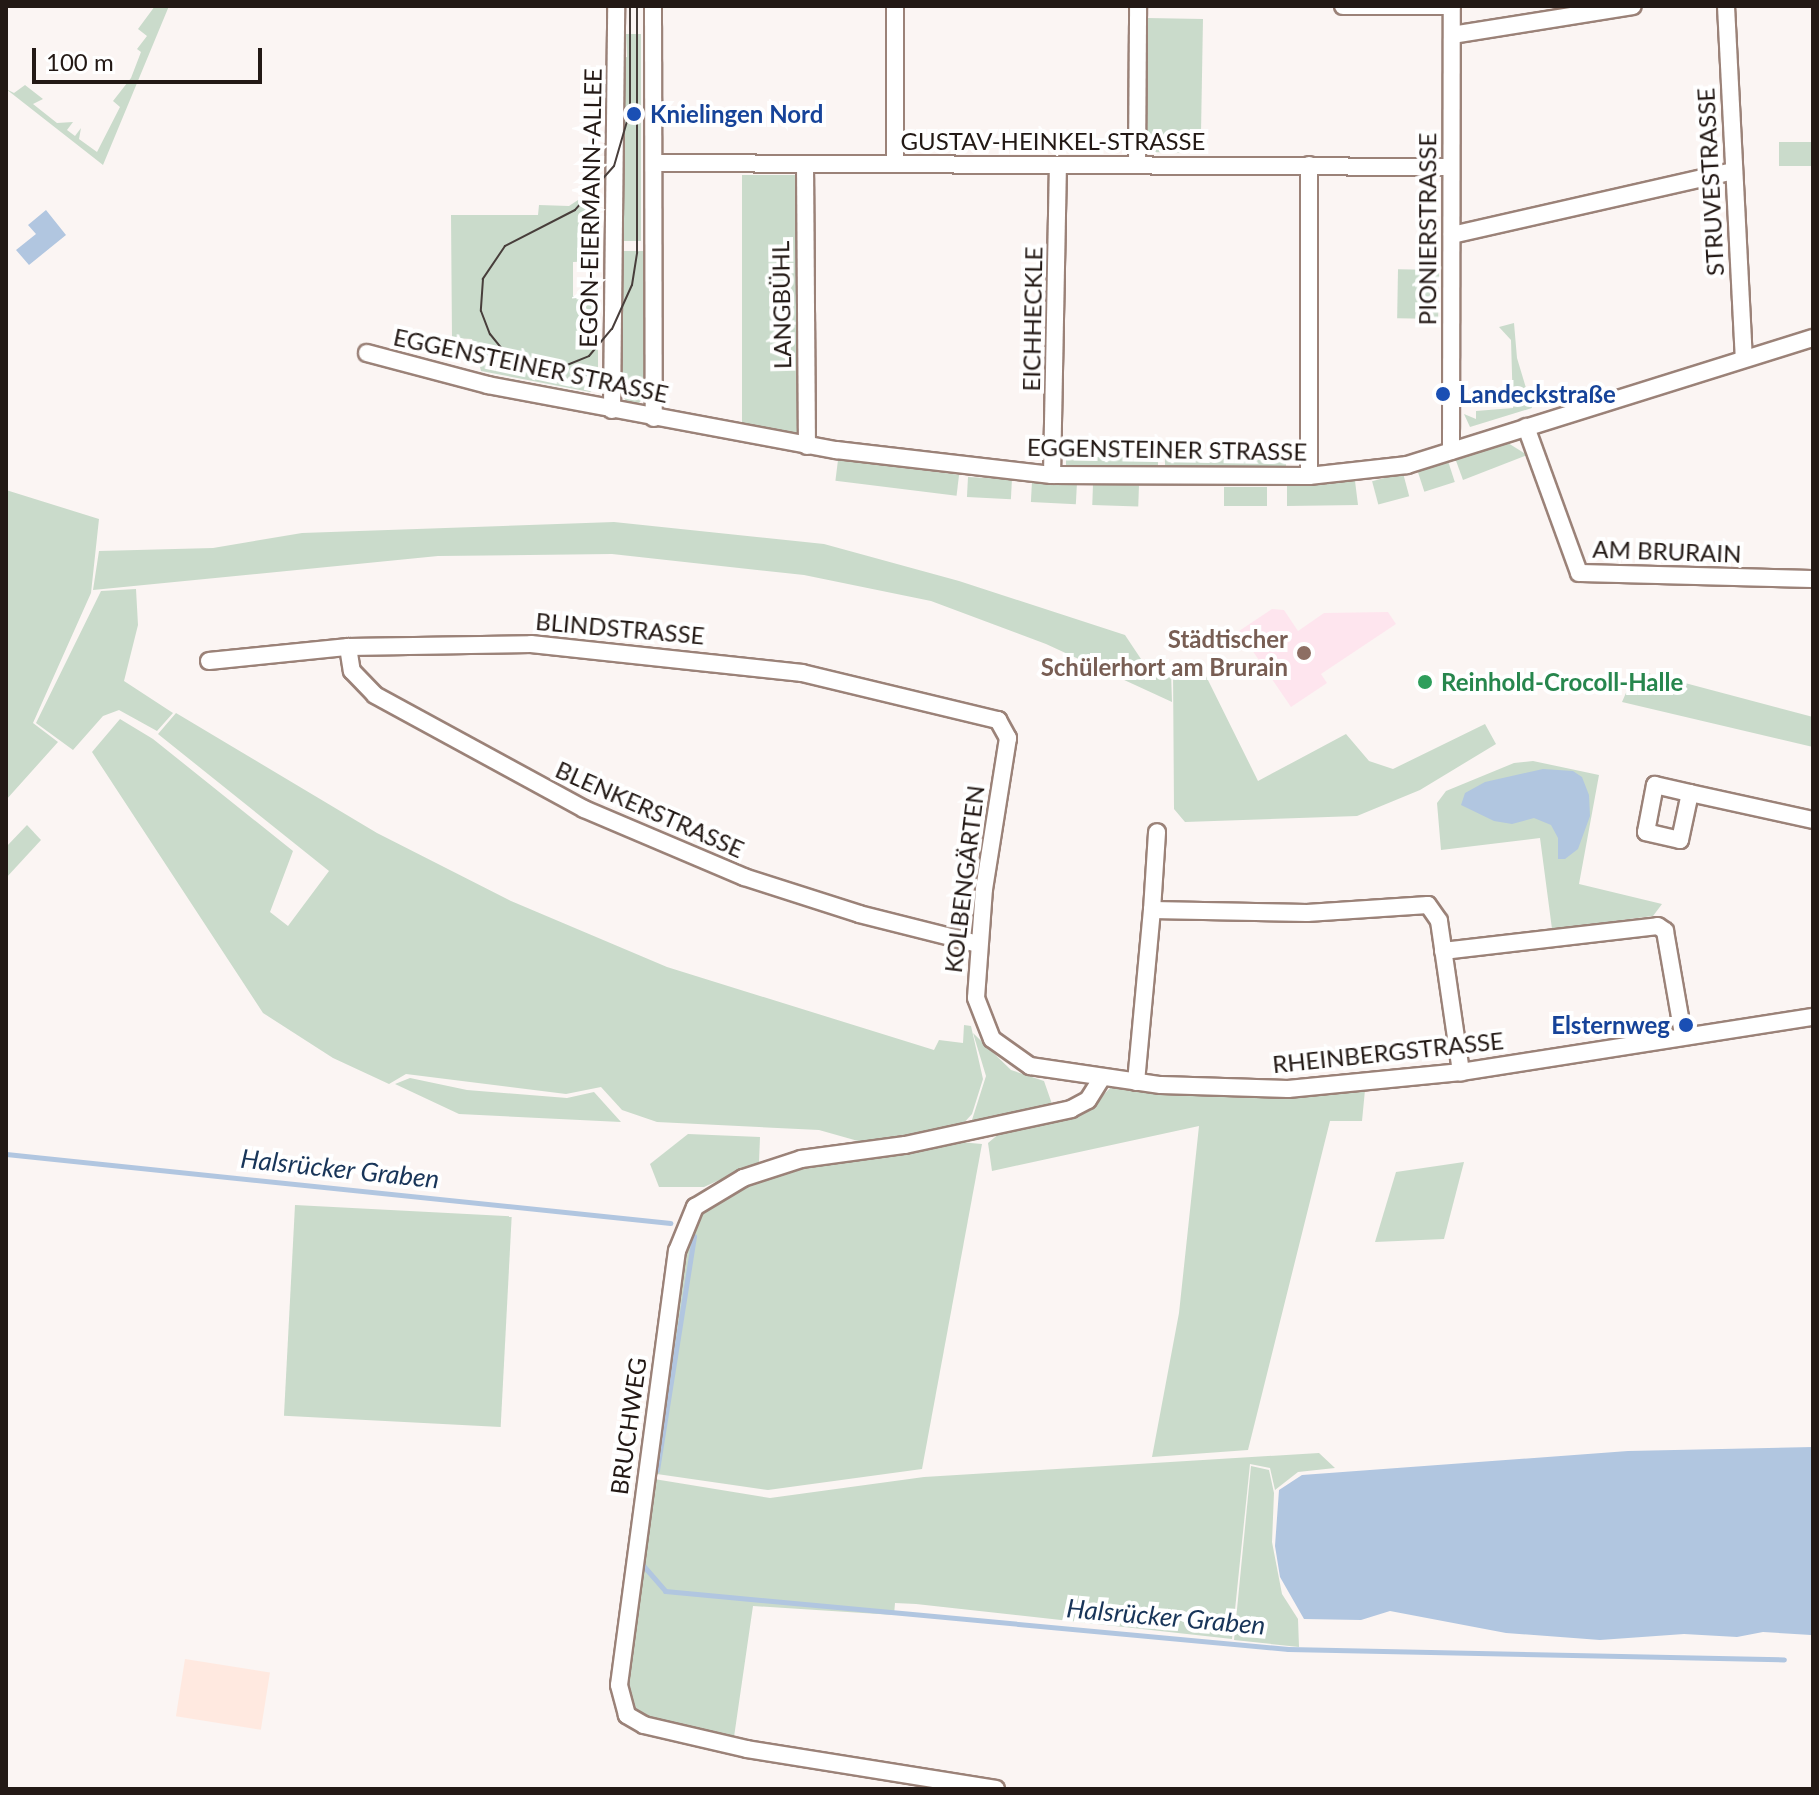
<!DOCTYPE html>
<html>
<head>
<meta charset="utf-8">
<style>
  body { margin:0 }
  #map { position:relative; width:1819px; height:1795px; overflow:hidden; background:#fbf5f3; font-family:Lato,sans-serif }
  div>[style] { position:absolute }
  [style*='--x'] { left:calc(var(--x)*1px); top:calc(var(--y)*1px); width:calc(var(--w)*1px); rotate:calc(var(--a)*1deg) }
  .built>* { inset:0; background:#ffe9e0; transform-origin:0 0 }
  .education>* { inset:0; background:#fee5ee }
  .green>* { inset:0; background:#cadbcb; transform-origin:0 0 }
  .water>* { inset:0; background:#b1c6e0 }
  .stream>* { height:5px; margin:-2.5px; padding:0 2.5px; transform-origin:2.5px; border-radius:2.5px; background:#b1c6e0 }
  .roads { filter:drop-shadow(2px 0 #9b8278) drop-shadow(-2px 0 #9b8278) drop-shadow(0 2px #9b8278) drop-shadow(0 -2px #9b8278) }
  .street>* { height:16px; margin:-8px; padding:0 8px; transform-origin:8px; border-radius:8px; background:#fff }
  .tram>* { height:2px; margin:-1px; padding:0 1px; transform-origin:1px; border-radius:1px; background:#483e3b }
  .dots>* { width:22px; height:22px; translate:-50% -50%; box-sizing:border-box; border:4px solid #fff; border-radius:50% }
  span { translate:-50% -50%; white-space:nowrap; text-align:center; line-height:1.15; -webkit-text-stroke:8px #fff; paint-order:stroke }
  .transit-label { font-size:24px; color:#164399; font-weight:700 }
  .left { translate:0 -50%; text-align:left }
  .right { translate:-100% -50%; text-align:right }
  .street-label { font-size:24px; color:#231915 }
  .education-label { font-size:24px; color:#785e54; font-weight:700 }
  .leisure-label { font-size:24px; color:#27864d; font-weight:700 }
  .water-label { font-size:26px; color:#183559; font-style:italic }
  .frame { position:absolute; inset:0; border:8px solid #231915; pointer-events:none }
  .scale { position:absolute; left:32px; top:48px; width:230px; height:36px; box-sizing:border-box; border:4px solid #231915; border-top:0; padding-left:10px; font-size:24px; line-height:28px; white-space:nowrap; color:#231915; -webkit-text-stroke:6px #fff; paint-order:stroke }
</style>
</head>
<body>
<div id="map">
  <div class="built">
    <div style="left:185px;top:1659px;width:86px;height:58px;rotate:9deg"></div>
  </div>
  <div class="education">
    <div style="clip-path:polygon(1272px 609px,1284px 610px,1298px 631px,1324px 613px,1388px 612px,1396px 624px,1321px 674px,1327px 683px,1291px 707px,1239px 631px)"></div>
  </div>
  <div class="green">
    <div style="clip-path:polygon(155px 6px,169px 6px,103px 165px,6px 89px,14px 93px,25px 85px,43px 99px,33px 104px,57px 123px,73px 122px,67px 130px,75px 136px,81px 128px,79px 139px,97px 152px,120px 107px,113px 101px,131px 78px,141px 52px,137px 49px,147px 36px,138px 29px)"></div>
    <div style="left:1147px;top:18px;width:56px;height:134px;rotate:1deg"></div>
    <div style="clip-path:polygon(626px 34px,641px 34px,641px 241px,619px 241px,620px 58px,627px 57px)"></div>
    <div style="left:1813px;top:142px;width:24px;height:34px;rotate:90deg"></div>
    <div style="left:797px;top:175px;width:258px;height:55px;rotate:90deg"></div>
    <div style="clip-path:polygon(578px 200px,598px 200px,598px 261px,573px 262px,573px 296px,593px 297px,594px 282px,598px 282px,598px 387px,590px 392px,481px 371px,472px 339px,452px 338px,451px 215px,538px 215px,539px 205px,569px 206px)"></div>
    <div style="clip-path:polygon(619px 251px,648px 251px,647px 393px,639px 403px,626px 401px,619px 390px)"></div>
    <div style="left:1439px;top:270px;width:49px;height:41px;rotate:91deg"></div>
    <div style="clip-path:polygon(1514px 323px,1517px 358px,1532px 408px,1470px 427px,1464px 414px,1476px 419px,1476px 411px,1513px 408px,1511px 340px,1499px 327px)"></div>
    <div style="clip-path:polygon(1508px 443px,1527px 455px,1463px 480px,1455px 458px)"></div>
    <div style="left:1066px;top:457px;width:92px;height:10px"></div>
    <div style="left:1165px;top:457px;width:121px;height:10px"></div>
    <div style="left:838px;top:460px;width:122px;height:21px;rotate:7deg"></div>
    <div style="left:1448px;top:461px;width:22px;height:32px;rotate:72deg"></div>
    <div style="left:1403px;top:473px;width:24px;height:32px;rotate:75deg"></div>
    <div style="left:968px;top:477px;width:44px;height:20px;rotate:3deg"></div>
    <div style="left:1032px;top:481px;width:45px;height:21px;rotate:3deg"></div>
    <div style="clip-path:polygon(1355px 481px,1358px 505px,1287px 506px,1287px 486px)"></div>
    <div style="left:1093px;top:484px;width:46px;height:21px;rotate:2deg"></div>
    <div style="left:1224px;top:487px;width:43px;height:19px"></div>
    <div style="clip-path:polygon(6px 490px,99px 519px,91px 593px,33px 723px,58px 742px,6px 800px)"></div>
    <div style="clip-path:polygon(614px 522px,824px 544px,959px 581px,1125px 635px,1145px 665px,1171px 672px,1172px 702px,1046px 644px,931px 601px,804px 575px,612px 554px,438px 556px,93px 590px,99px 551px,213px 548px,302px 533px)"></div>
    <div style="clip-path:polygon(136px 589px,138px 625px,124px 681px,173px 713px,157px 731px,119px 710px,103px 716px,73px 750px,36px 723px,101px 591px)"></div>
    <div style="clip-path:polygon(1173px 670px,1203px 670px,1258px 781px,1346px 734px,1369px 761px,1393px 769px,1485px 724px,1496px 744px,1420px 790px,1357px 816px,1185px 822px,1174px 809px)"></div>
    <div style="clip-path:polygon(1636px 670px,1813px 717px,1813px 747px,1622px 702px)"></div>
    <div style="clip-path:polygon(176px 713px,377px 833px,511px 901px,667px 967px,934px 1050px,939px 1040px,963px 1043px,964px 1025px,971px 1026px,983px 1079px,972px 1114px,961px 1126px,898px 1140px,858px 1141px,819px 1130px,657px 1122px,622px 1110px,601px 1087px,566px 1094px,406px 1074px,389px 1084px,333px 1058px,263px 1013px,92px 752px,120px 719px,153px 739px,293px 851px,270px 912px,288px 926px,329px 871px,158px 734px)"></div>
    <div style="clip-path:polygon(1533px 761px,1599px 775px,1579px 884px,1662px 904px,1653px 916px,1552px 929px,1540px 838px,1441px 850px,1437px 803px,1446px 791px,1514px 763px)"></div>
    <div style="clip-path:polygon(27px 825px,41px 840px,6px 878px,6px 847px)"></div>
    <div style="clip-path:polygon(973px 1033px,1011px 1070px,1044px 1081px,1052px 1104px,1048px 1110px,971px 1123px,986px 1076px)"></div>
    <div style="clip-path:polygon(410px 1078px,467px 1090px,567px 1098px,594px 1092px,621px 1122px,459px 1114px,395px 1084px)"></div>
    <div style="clip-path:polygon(1111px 1087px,1270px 1096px,1365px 1090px,1362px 1121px,1330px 1121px,1248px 1450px,1152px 1457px,1179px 1313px,1199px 1126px,992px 1171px,988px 1143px,1007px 1127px,1090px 1109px)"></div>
    <div style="clip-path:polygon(688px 1134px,760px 1137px,759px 1162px,704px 1187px,659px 1187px,650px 1164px)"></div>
    <div style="clip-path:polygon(948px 1141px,982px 1144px,922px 1469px,768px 1490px,650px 1473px,692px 1222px,724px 1192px,792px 1170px)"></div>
    <div style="clip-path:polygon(1464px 1162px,1444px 1239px,1375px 1242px,1396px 1172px)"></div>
    <div style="left:295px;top:1205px;width:217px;height:211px;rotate:3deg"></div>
    <div style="clip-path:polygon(1319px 1453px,1335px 1468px,1298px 1472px,1275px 1490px,1270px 1468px,1250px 1464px,1232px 1639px,916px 1604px,895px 1603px,894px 1615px,753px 1606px,734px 1737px,657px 1724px,635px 1709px,625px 1686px,654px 1479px,770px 1498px,924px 1477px)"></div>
    <div style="clip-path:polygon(1251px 1466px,1269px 1470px,1274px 1493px,1272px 1542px,1282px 1594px,1298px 1619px,1299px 1647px,1234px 1640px)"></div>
  </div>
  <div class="water">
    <div style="clip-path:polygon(46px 210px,66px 235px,29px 265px,16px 250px,36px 234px,28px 225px)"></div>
    <div style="clip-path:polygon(1543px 769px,1573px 771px,1582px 777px,1589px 795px,1590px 816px,1578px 849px,1565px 859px,1558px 859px,1558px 838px,1551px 825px,1534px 818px,1512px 824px,1494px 821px,1461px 805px,1465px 793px,1485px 782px)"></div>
    <div style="clip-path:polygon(1813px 1447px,1811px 1635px,1763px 1632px,1737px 1637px,1684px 1634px,1600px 1640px,1506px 1633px,1390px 1611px,1361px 1620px,1304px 1619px,1280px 1577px,1275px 1546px,1279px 1490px,1302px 1475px,1628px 1451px)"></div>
  </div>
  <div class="stream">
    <div style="--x:6;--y:1154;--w:668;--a:5.93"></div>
    <div style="--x:657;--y:1470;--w:237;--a:-81"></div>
    <div style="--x:641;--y:1563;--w:37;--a:49"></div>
    <div style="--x:665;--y:1591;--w:626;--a:5.32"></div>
    <div style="--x:1288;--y:1649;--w:496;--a:1.2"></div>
  </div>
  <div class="roads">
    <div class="street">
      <div style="--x:653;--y:6;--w:412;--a:89.9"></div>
      <div style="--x:1343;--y:6;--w:109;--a:0"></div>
      <div style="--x:1726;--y:6;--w:350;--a:87.1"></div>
      <div style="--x:1452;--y:35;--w:183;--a:-9.1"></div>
      <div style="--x:655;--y:163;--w:796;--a:0.29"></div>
      <div style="--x:805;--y:164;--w:282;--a:89.6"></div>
      <div style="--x:895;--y:164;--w:158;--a:-90"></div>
      <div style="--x:1137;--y:165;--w:159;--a:-89.6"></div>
      <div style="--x:1309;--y:165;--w:311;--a:90"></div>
      <div style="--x:1452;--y:235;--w:288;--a:-12.8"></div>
      <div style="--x:367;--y:353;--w:125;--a:14.8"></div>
      <div style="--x:488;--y:385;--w:354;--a:10.6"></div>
      <div style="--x:836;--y:450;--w:217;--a:6.6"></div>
      <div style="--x:1052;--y:475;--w:257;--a:0.2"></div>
      <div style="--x:1309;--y:476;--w:99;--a:-6.4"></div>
      <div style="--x:1407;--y:465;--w:425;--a:-17.4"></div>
      <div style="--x:612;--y:410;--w:404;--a:-89.4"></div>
      <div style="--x:1526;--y:427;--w:155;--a:70"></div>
      <div style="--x:1579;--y:573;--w:234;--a:1.5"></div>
      <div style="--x:1451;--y:451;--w:445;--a:-89.9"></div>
      <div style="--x:1052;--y:475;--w:310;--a:-88.9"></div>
      <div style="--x:348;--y:647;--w:24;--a:81"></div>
      <div style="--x:352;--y:671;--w:33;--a:46"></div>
      <div style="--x:375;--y:695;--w:238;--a:28.6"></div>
      <div style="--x:584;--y:809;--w:174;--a:23"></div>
      <div style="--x:744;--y:877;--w:121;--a:17.8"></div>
      <div style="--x:859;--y:914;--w:123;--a:14.1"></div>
      <div style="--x:209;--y:661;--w:140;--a:-5.8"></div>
      <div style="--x:348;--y:647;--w:183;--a:-0.9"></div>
      <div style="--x:531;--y:644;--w:273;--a:6.1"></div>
      <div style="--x:802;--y:673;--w:202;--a:13.5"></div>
      <div style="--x:998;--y:720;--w:21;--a:61"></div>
      <div style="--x:1008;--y:738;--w:153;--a:99"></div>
      <div style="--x:984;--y:889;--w:109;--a:94.2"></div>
      <div style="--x:976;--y:998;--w:44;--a:68.7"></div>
      <div style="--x:992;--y:1039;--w:47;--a:35.4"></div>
      <div style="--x:1030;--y:1066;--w:132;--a:8.3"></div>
      <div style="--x:1161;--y:1085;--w:127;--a:1.8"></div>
      <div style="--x:1288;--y:1089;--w:174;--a:-5.6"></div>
      <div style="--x:1461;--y:1072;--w:356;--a:-8.9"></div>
      <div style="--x:1690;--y:793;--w:48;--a:102"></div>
      <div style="--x:1680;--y:840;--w:35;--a:-167"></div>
      <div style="--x:1646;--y:832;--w:48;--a:-79.2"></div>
      <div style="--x:1655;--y:785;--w:36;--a:13"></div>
      <div style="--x:1690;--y:793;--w:126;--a:12.4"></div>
      <div style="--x:1152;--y:910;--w:78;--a:-86.3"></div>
      <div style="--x:1443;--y:951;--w:216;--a:-6.6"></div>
      <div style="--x:1658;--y:926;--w:9;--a:36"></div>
      <div style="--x:1665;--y:931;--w:105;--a:80.1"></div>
      <div style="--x:1136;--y:1082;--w:173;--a:-84.7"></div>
      <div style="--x:1152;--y:910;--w:155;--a:1.1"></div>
      <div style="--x:1307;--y:913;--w:121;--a:-3.8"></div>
      <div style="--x:1428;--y:905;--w:19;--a:55"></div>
      <div style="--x:1439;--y:921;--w:153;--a:81.7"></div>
      <div style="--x:996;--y:1789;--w:252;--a:-170.9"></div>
      <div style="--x:747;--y:1749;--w:106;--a:-166.9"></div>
      <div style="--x:644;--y:1725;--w:20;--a:-150"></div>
      <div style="--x:627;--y:1715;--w:31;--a:-105"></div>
      <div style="--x:619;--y:1685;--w:438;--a:-82.4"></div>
      <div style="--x:677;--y:1251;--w:48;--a:-67.8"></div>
      <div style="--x:695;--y:1207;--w:56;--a:-31.1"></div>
      <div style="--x:743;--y:1178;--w:61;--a:-18.1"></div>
      <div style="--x:801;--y:1159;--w:105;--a:-7.7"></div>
      <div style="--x:905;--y:1145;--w:170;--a:-12.2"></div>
      <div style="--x:1071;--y:1109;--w:19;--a:-28"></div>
      <div style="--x:1088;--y:1100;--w:26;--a:-58"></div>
    </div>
  </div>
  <div class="tram">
    <div style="--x:630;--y:6;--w:105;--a:90"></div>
    <div style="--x:630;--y:111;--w:57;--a:106.2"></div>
    <div style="--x:614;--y:166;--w:59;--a:131.6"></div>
    <div style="--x:575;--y:210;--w:79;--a:152.8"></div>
    <div style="--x:505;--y:246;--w:40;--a:124"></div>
    <div style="--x:483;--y:279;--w:32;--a:94"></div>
    <div style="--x:481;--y:311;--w:25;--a:69"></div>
    <div style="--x:490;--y:334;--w:22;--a:51"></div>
    <div style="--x:504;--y:351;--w:29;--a:29"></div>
    <div style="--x:529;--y:365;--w:33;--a:3"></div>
    <div style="--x:562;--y:367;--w:29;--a:-22"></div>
    <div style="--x:589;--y:356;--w:35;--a:-50"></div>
    <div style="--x:612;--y:329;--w:48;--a:-65.6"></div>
    <div style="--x:632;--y:285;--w:33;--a:-81"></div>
    <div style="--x:637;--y:252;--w:246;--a:-90"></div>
  </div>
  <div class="dots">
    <div style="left:634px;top:114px;background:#1a4fb4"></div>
    <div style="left:1443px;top:394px;background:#1a4fb4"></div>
    <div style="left:1304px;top:653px;background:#8d6e63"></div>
    <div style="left:1425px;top:682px;background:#2e9e5b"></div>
    <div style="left:1686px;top:1025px;background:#1a4fb4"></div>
  </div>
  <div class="transit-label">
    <span class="left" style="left:650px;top:114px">Knielingen Nord</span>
    <span class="left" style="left:1459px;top:394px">Landeckstraße</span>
    <span class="right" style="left:1670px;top:1025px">Elsternweg</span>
  </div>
  <div class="street-label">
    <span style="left:1053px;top:141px">GUSTAV-HEINKEL-STRASSE</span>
    <span style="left:1710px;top:182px;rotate:-93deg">STRUVESTRASSE</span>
    <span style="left:590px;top:208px;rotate:-89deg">EGON-EIERMANN-ALLEE</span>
    <span style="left:1427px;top:229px;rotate:-90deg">PIONIERSTRASSE</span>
    <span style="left:781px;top:305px;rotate:-91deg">LANGBÜHL</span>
    <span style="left:1032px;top:319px;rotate:-89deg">EICHHECKLE</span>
    <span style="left:531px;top:365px;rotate:12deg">EGGENSTEINER STRASSE</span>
    <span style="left:1167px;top:449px;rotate:1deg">EGGENSTEINER STRASSE</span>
    <span style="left:1667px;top:551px;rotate:2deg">AM BRURAIN</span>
    <span style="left:620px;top:628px;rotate:5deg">BLINDSTRASSE</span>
    <span style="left:650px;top:809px;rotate:24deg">BLENKERSTRASSE</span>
    <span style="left:964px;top:879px;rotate:-83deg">KOLBENGÄRTEN</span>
    <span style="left:1388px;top:1052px;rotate:-6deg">RHEINBERGSTRASSE</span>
    <span style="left:628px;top:1426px;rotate:-82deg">BRUCHWEG</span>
  </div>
  <div class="education-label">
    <span class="right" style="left:1288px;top:653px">Städtischer<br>Schülerhort am Brurain</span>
  </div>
  <div class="leisure-label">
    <span class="left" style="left:1441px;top:682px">Reinhold-Crocoll-Halle</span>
  </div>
  <div class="water-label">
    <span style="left:340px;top:1169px;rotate:6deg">Halsrücker Graben</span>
    <span style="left:1166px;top:1617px;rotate:5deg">Halsrücker Graben</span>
  </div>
  <div class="frame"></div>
  <div class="scale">100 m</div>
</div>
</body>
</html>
